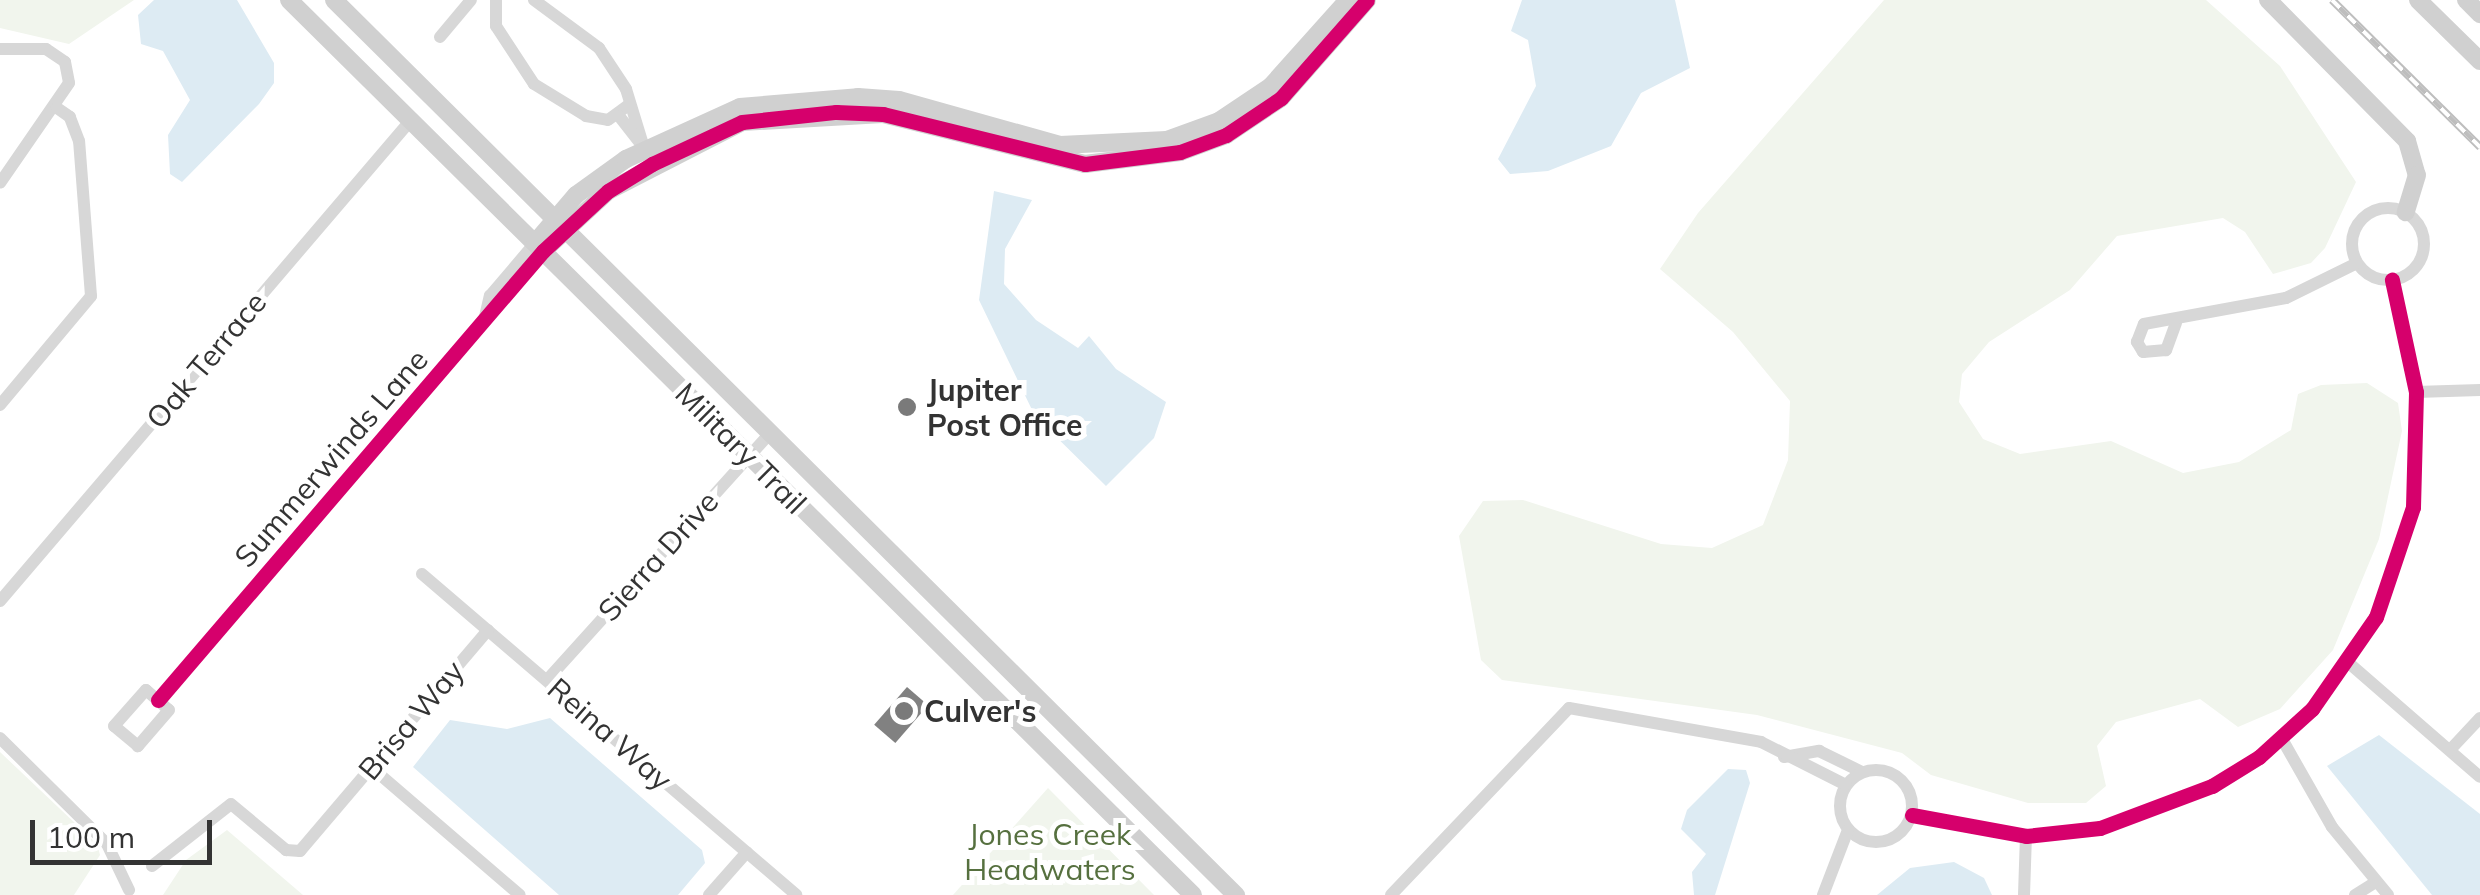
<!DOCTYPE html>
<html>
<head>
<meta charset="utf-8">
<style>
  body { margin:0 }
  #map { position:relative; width:2480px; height:895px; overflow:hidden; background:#fff; font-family:Mulish,sans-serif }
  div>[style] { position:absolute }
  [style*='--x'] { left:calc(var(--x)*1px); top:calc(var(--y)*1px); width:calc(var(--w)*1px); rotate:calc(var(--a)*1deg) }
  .green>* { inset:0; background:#f1f5ed }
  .water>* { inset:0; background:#ddebf3 }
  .building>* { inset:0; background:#818181; transform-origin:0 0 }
  .street>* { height:12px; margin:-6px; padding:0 6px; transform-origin:6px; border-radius:6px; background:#d7d7d7 }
  .street>.ring { margin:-6px; padding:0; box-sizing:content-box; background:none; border:12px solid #d7d7d7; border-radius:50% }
  .secondary>* { height:18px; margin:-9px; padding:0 9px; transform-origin:9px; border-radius:9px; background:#d0d0d0 }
  .rail>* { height:8px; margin-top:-4px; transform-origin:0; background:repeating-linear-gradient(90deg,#fff 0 11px,#bebebe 0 22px); box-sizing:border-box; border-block:2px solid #bebebe }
  .cycleway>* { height:15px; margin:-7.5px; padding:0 7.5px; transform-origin:7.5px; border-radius:7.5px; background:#d6006c }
  .dots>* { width:28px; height:28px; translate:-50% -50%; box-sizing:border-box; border:5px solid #fff; border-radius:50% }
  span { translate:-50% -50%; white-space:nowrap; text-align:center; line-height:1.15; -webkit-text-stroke:10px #fff; paint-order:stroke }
  .street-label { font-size:30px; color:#333 }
  .poi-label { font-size:30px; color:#333; font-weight:700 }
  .left { translate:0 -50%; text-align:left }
  .park-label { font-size:30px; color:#56703f }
  .scale { position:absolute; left:30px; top:820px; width:182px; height:45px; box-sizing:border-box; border:5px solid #333; border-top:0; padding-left:12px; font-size:30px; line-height:35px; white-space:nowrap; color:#333; -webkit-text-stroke:8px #fff; paint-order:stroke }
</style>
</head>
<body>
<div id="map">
  <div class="green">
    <div style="clip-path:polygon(0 0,134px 0,69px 44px,0 28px)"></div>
    <div style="clip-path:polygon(1884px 0,2206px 0,2280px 66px,2356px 182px,2325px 248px,2311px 263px,2273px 274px,2245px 232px,2223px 218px,2117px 236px,2070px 290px,1989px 342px,1962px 374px,1959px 402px,1983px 439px,2020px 454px,2111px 441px,2183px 473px,2239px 462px,2291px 430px,2298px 394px,2321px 385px,2367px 383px,2398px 403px,2402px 431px,2379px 539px,2333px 650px,2280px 709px,2238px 727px,2200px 699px,2116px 722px,2097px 746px,2106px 786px,2086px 803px,2028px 803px,1931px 775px,1902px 753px,1757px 715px,1502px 680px,1481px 660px,1459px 536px,1483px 501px,1523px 500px,1661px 544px,1712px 548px,1763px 525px,1788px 460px,1790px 401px,1733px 332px,1660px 269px,1698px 213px)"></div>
    <div style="clip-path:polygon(0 752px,97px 844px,100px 855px,74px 895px,0 895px)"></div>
    <div style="clip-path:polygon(1048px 788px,1154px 895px,953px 895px)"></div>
    <div style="clip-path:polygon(227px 830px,303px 895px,163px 895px,186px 860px)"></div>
  </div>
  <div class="water">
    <div style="clip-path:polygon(154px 0,237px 0,274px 63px,274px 83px,259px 104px,182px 182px,170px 174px,168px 135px,190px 100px,163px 51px,141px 44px,138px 15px)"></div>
    <div style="clip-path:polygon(1522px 0,1675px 0,1690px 68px,1641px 93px,1611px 146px,1548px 171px,1510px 174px,1498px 159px,1536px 86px,1528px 40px,1511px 31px)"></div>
    <div style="clip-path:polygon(994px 191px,1032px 200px,1005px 249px,1004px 284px,1036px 320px,1078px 348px,1089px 336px,1116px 369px,1166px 402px,1154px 438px,1106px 486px,1035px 416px,979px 300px)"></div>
    <div style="clip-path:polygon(550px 718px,702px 850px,705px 863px,678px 895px,559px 895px,413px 767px,450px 720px,507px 729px)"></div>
    <div style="clip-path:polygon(2379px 735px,2480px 814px,2480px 895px,2432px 895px,2327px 766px)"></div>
    <div style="clip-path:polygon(1728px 769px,1746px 770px,1750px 783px,1715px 895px,1694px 895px,1692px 872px,1706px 854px,1681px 829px,1687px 810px)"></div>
    <div style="clip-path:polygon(1954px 862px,1984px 878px,1992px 895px,1877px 895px,1910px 868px)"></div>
  </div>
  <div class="building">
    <div style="left:907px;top:687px;width:28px;height:50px;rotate:41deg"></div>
  </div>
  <div class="street">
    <div style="--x:496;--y:0;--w:26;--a:90"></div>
    <div style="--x:496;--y:26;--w:69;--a:56.8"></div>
    <div style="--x:534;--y:84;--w:61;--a:31.6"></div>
    <div style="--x:586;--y:116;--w:22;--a:10"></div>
    <div style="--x:608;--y:120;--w:24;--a:-36"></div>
    <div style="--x:534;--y:0;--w:81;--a:36.4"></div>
    <div style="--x:599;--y:48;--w:49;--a:56.6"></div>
    <div style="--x:626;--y:89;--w:62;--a:73"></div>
    <div style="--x:440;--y:37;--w:48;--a:-50"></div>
    <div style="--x:0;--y:49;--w:46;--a:0"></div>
    <div style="--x:46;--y:49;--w:23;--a:34"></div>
    <div style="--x:65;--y:62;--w:21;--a:79"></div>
    <div style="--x:69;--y:83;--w:121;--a:124.6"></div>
    <div style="--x:619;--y:116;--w:41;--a:52"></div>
    <div class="ring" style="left:2352px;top:208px;width:60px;height:60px"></div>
    <div style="--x:484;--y:321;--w:26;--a:-77"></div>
    <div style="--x:490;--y:296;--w:70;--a:-49.7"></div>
    <div style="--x:2176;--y:323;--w:29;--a:110"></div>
    <div style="--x:2166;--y:350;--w:23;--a:175"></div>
    <div style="--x:2143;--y:352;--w:12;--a:-121"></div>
    <div style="--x:2137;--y:342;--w:19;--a:-69"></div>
    <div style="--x:2144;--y:324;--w:144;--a:-10.4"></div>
    <div style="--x:2286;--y:298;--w:79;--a:-26.2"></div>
    <div style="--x:2416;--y:392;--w:64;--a:-1.8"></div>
    <div style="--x:0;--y:405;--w:142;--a:-50.1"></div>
    <div style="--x:91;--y:296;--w:155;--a:-94.4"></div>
    <div style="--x:79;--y:141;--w:26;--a:-111"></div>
    <div style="--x:70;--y:117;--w:16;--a:-145"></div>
    <div style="--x:422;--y:574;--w:493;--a:40.6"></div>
    <div style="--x:0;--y:601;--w:633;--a:-49.49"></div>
    <div style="--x:2350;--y:664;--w:172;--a:41"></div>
    <div style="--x:547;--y:680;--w:333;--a:-47.9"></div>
    <div style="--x:146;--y:690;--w:30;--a:41"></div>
    <div style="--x:169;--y:710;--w:48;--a:130.7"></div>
    <div style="--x:138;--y:746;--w:31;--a:-140"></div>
    <div style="--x:114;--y:726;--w:48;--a:-48.4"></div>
    <div style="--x:158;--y:700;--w:591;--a:-49.39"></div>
    <div style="--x:0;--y:738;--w:151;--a:44.7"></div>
    <div style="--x:107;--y:844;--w:51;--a:64.4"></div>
    <div style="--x:2282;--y:739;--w:101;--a:60.4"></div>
    <div style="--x:2332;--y:827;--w:88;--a:50.5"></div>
    <div style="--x:2450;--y:750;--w:44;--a:-46.8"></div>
    <div style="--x:1784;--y:757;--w:36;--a:-10"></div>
    <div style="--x:1819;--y:751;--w:48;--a:26"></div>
    <div style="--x:371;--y:767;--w:196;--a:40.7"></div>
    <div class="ring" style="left:1840px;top:770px;width:60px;height:60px"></div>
    <div style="--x:1912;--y:815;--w:116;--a:10.4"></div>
    <div style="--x:2026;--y:836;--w:74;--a:-6.2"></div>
    <div style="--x:2100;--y:828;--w:120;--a:-20.6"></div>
    <div style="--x:2212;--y:786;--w:55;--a:-31.7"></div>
    <div style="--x:2259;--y:757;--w:72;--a:-42.2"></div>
    <div style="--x:2312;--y:709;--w:112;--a:-55.2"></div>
    <div style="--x:2376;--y:617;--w:116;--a:-71.4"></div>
    <div style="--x:2413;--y:507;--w:115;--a:-88.5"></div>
    <div style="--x:2416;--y:392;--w:115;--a:-102.1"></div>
    <div style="--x:152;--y:866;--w:100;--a:-38.1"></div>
    <div style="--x:231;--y:804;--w:72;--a:39.9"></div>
    <div style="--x:286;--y:850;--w:14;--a:4"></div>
    <div style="--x:300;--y:851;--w:290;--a:-49.6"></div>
    <div style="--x:709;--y:895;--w:57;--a:-48.5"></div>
    <div style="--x:1391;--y:895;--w:258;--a:-46.4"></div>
    <div style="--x:1569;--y:708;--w:195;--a:10"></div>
    <div style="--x:1761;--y:742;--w:95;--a:26.8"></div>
    <div style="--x:1823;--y:895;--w:70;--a:-69"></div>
    <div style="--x:2024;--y:895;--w:59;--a:-88.1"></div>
    <div style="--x:2355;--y:895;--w:25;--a:-32"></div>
  </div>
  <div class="secondary">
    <div style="--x:289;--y:0;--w:1272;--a:44.71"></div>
    <div style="--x:334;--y:0;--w:1271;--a:44.78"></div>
    <div style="--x:2268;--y:0;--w:198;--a:45.4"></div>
    <div style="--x:2407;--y:141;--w:35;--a:74"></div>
    <div style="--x:2417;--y:175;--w:39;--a:107"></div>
    <div style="--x:2418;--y:0;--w:87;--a:44.5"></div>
    <div style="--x:2466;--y:0;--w:20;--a:45"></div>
    <div style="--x:535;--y:243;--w:63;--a:-49.5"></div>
    <div style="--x:576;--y:195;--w:62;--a:-35.8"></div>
    <div style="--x:626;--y:159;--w:125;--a:-24.5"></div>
    <div style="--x:740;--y:107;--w:118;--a:-4.8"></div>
    <div style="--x:858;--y:97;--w:41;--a:4.2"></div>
    <div style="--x:899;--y:100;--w:167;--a:15.6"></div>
    <div style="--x:1060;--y:145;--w:107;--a:-2.7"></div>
    <div style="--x:1167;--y:140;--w:55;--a:-20.1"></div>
    <div style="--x:1219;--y:121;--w:63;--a:-33.9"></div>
    <div style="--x:1271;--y:86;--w:115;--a:-48.2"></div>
    <div style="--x:543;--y:251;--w:88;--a:-42.7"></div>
    <div style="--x:608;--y:191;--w:151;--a:-27.2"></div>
    <div style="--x:742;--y:122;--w:141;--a:-3.2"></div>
    <div style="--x:883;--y:114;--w:208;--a:13.9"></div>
    <div style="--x:1085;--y:164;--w:96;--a:-7.2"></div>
    <div style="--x:1180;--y:152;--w:49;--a:-20.3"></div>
    <div style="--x:1226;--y:135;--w:66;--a:-33.9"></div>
    <div style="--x:1281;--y:98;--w:130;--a:-48.7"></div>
  </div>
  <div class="rail">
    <div style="--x:2332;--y:0;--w:209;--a:44.8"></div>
  </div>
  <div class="cycleway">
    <div style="--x:158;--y:700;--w:591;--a:-49.39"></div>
    <div style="--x:543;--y:251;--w:88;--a:-42.7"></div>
    <div style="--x:608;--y:191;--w:52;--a:-31.5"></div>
    <div style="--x:652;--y:164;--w:99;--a:-25"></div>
    <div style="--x:742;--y:122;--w:95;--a:-6.1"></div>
    <div style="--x:836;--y:112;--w:47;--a:2.4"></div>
    <div style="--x:883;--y:114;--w:208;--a:13.9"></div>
    <div style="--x:1085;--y:164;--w:96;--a:-7.2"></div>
    <div style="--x:1180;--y:152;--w:49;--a:-20.3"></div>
    <div style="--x:1226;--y:135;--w:66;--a:-33.9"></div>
    <div style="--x:1281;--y:98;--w:130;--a:-48.7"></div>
    <div style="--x:1912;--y:815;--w:116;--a:10.4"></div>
    <div style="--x:2026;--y:836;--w:74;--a:-6.2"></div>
    <div style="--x:2100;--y:828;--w:120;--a:-20.6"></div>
    <div style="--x:2212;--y:786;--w:55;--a:-31.7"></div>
    <div style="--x:2259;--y:757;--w:72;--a:-42.2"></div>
    <div style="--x:2312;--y:709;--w:112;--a:-55.2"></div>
    <div style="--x:2376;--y:617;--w:116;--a:-71.4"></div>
    <div style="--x:2413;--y:507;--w:115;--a:-88.5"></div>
    <div style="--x:2416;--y:392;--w:115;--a:-102.1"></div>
  </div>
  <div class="dots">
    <div style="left:907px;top:407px;background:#7a7a7a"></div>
    <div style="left:904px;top:711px;background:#7a7a7a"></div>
  </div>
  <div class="street-label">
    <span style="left:206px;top:360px;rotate:-50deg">Oak Terrace</span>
    <span style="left:741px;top:448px;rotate:45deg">Military Trail</span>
    <span style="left:331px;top:458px;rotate:-49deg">Summerwinds Lane</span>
    <span style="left:658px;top:556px;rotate:-48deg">Sierra Drive</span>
    <span style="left:411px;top:720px;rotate:-50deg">Brisa Way</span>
    <span style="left:610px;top:734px;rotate:41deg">Reina Way</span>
  </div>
  <div class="poi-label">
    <span class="left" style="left:927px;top:407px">Jupiter<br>Post Office</span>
    <span class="left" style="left:924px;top:711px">Culver's</span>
  </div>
  <div class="park-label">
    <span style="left:1050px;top:851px">Jones Creek<br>Headwaters</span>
  </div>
  <div class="scale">100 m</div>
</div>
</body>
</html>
